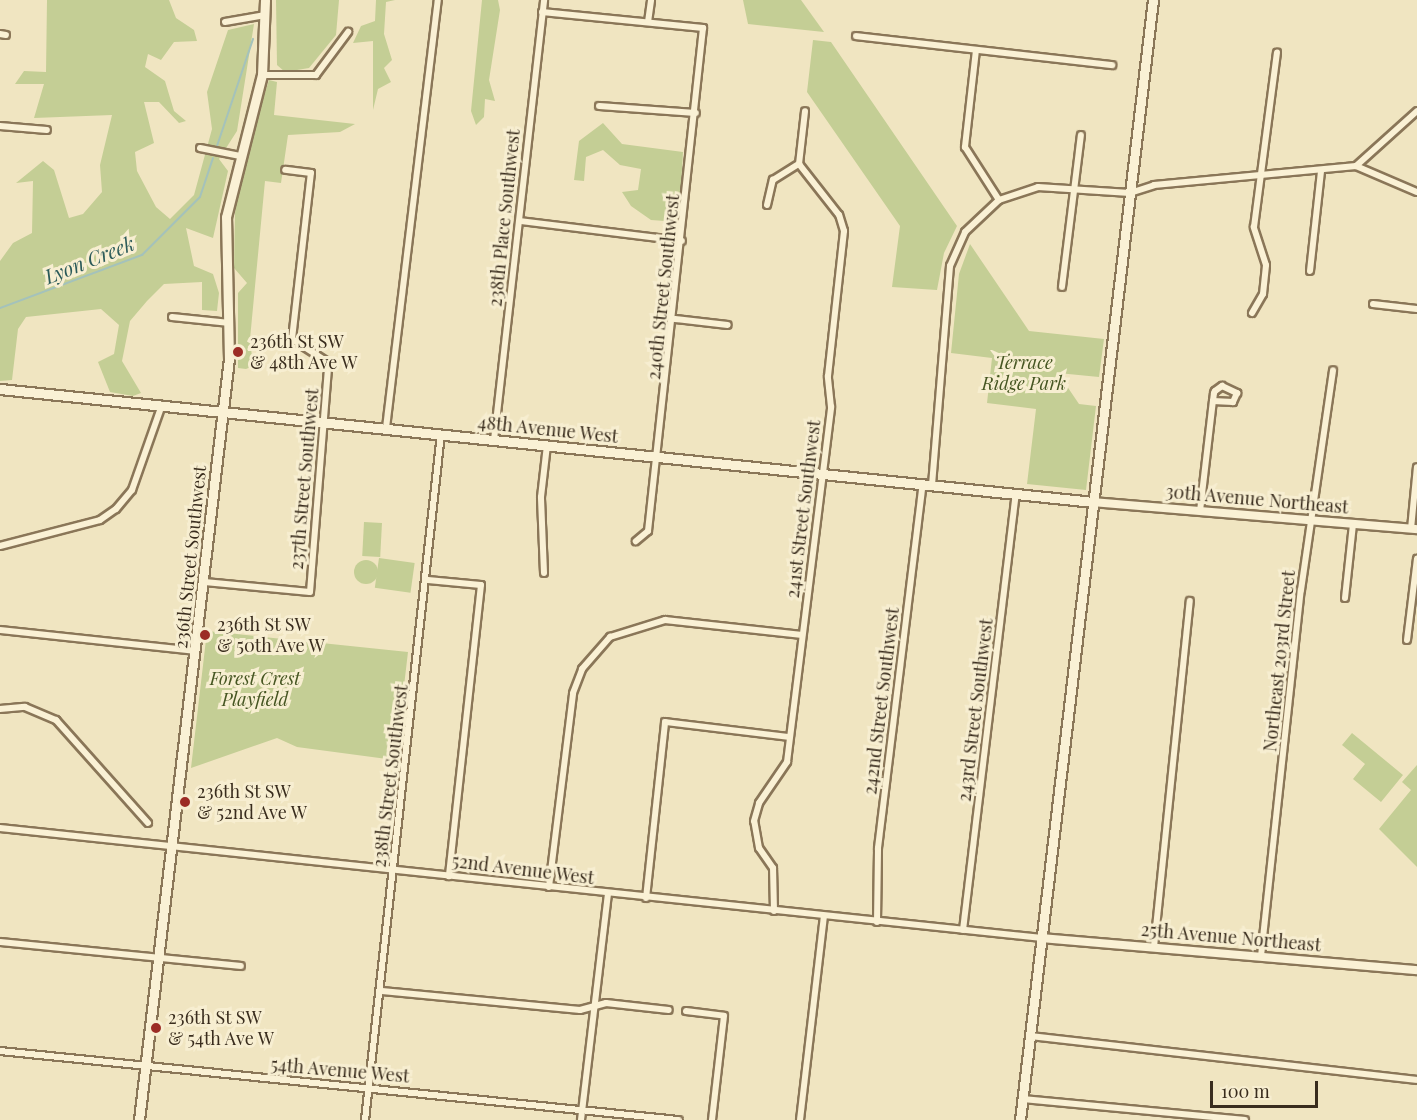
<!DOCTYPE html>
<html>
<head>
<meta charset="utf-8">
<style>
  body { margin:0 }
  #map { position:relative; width:1417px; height:1120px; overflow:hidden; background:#f0e5c1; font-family:"Playfair Display",serif }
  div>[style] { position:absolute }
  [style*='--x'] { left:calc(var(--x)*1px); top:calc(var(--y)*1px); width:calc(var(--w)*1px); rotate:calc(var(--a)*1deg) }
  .green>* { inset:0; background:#c4ce95; transform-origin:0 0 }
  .round { border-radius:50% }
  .stream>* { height:2px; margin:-1px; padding:0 1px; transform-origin:1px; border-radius:1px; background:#a4c2bb }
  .roads { filter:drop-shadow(2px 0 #8a7658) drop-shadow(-2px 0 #8a7658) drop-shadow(0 2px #8a7658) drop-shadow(0 -2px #8a7658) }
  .minor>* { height:6px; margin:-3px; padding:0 3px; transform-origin:3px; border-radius:3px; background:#faf1d5 }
  .tertiary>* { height:8px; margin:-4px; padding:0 4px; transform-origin:4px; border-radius:4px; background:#faf1d5 }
  .secondary>* { height:9px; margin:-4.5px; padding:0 4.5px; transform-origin:4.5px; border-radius:4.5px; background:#faf1d5 }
  .dots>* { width:16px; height:16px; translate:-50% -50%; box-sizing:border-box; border:3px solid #f7eed1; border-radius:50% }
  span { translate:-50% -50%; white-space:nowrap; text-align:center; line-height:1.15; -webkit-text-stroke:6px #f7eed1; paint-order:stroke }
  .street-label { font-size:18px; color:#392c1d }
  .poi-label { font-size:18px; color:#392c1d }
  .left { translate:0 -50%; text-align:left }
  .park-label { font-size:18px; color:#465622; font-style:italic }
  .water-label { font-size:20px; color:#2b5a59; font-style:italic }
  .scale { position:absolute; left:1210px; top:1081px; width:108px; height:27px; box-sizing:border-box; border:3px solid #392c1d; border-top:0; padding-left:8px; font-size:18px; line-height:21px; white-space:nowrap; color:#392c1d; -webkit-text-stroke:4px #f7eed1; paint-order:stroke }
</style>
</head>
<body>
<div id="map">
  <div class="green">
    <div style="clip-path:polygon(47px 0,169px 0,176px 18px,194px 30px,197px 41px,174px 42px,161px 60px,148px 54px,145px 67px,165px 81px,174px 111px,186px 121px,179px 123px,159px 102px,144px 102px,154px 143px,135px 152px,137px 171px,156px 207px,170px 219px,194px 195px,212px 129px,207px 92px,228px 30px,254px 24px,237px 131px,219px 159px,228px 171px,213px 238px,186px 228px,194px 266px,213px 274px,219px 293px,217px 311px,202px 310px,202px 282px,164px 284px,147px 301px,130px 321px,122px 361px,141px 393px,133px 396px,110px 392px,98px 362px,114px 354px,119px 325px,101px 309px,26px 317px,18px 329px,12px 380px,0 381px,0 261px,13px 243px,32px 233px,33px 181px,16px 183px,43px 161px,54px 170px,69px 218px,83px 214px,102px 192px,100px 165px,112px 115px,34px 118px,44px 84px,15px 84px,24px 71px,46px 72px)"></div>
    <div style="clip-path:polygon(276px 0,339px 0,336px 35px,309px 68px,285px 72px,277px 65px)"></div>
    <div style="clip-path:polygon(376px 0,395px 0,386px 2px,384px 34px,392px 60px,384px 68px,391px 82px,378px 89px,373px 110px,373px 41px,353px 43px,361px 26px,375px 21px)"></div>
    <div style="clip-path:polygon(482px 0,498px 0,500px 10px,489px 80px,495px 101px,485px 99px,484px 117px,476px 125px,471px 111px)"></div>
    <div style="clip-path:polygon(743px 0,801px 0,824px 32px,748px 24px)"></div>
    <div style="clip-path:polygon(813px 40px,831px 42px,957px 226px,944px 253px,937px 290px,892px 287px,900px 226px,807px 92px)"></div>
    <div style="clip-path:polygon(269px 80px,277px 82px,274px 115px,355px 124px,340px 132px,288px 135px,281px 183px,265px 181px,250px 339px,253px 366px,246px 369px,238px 368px,238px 293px,247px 283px,234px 268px,235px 213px,240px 172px)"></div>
    <div style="clip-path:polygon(603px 123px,622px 144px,683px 152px,679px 222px,651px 220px,631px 206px,622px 192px,638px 190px,641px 169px,620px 165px,603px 150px,586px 157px,584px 181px,574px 180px,579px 141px)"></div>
    <div style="clip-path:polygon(970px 244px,1029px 331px,1104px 339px,1099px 377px,1058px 373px,1079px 404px,1096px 406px,1086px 490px,1027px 484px,1036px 409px,987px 403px,992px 358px,951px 353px,959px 274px)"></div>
    <div style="left:364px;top:522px;width:18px;height:34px;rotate:3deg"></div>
    <div style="left:379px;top:558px;width:36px;height:30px;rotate:8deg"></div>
    <div class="round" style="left:354px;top:560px;width:24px;height:24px"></div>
    <div style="clip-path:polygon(207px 631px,408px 652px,396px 754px,387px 759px,297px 747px,277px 738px,191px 768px)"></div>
    <div style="clip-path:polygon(1352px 733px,1403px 775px,1381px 802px,1353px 779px,1365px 764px,1342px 745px)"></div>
    <div style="clip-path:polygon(1417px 765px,1417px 867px,1379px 829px,1411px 790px,1402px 782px)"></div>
  </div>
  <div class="stream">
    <div style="--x:217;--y:146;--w:113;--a:-71.4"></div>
    <div style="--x:0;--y:308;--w:152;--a:-20.5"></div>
    <div style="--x:142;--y:255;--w:82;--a:-45"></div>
    <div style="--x:200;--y:197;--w:41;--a:-71.6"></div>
  </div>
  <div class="roads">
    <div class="minor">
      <div style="--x:542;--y:12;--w:162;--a:5.7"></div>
      <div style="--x:703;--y:28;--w:506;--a:96.24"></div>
      <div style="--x:648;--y:531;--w:16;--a:140"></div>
      <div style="--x:225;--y:22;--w:41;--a:-9.9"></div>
      <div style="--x:648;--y:22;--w:22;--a:-82"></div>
      <div style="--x:0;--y:34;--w:6;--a:9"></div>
      <div style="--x:856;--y:36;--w:258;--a:6.5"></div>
      <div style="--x:976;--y:50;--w:98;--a:96.5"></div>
      <div style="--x:965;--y:147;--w:63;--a:57.3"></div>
      <div style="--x:262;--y:75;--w:54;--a:0"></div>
      <div style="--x:316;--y:75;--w:54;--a:-53.3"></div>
      <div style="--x:599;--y:106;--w:97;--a:4.1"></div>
      <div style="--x:0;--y:126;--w:47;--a:4.9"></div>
      <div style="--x:200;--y:148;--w:41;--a:11.3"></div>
      <div style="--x:1356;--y:166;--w:82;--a:-42"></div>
      <div style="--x:767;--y:205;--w:26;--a:-77"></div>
      <div style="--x:773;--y:180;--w:31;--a:-32"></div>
      <div style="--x:520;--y:221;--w:163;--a:7"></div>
      <div style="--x:1310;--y:271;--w:100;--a:-83.7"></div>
      <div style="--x:1062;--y:287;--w:153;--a:-82.9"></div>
      <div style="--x:1373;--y:304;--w:44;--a:6.5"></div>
      <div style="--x:1252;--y:313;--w:22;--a:-60"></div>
      <div style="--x:1263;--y:294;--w:29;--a:-84"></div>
      <div style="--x:1266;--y:265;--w:40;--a:-108"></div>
      <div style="--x:1254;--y:227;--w:176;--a:-82.5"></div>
      <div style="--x:172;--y:317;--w:58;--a:5.9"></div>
      <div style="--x:675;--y:319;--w:53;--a:6.5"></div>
      <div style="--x:386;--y:428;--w:431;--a:-83.1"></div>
      <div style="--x:494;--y:440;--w:443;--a:-83.5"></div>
      <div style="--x:932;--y:485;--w:220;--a:-85.3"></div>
      <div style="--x:950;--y:266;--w:37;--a:-66"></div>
      <div style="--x:965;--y:232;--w:47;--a:-43.3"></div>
      <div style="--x:999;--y:200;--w:41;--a:-18.4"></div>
      <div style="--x:1038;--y:187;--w:92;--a:3.7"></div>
      <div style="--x:1130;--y:193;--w:25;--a:-18"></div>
      <div style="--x:1154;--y:185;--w:203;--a:-5.4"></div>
      <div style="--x:1356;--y:166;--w:66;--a:23.1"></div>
      <div style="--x:1200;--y:511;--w:111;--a:-83.3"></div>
      <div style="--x:1213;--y:401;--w:8;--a:-83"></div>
      <div style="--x:1214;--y:393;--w:2;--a:-63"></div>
      <div style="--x:1215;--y:391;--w:9;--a:-36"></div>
      <div style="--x:1222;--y:386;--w:17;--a:25"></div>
      <div style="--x:1237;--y:393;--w:10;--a:114"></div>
      <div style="--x:1233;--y:402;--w:20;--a:-177"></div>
      <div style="--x:1411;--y:529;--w:62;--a:-84.5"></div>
      <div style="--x:0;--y:546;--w:103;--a:-14.6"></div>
      <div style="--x:100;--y:520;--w:19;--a:-35"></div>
      <div style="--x:116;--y:509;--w:25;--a:-50"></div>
      <div style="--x:132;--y:490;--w:90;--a:-70.6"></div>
      <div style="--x:544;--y:573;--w:76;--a:-92.3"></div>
      <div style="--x:541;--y:497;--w:52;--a:-83.4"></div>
      <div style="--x:428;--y:580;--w:53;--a:5.4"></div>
      <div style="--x:481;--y:585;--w:293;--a:96.3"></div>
      <div style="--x:205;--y:582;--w:105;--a:5.4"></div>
      <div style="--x:310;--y:592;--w:224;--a:-85.4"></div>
      <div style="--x:328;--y:369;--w:8;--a:-104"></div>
      <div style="--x:326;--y:361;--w:40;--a:-147.1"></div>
      <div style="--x:292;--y:339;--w:167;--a:-83.5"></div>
      <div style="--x:311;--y:173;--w:26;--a:-173"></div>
      <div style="--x:1345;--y:598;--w:74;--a:-83.8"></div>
      <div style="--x:0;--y:630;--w:197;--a:6.1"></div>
      <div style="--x:1407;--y:640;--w:82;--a:-83"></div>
      <div style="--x:0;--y:709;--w:25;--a:-5"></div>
      <div style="--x:25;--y:707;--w:34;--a:23"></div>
      <div style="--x:56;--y:720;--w:138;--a:48.2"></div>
      <div style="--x:0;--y:828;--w:1048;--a:6.03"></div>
      <div style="--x:549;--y:887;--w:195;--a:-82.9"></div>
      <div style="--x:573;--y:693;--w:26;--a:-69"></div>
      <div style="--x:582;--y:669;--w:43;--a:-48.8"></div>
      <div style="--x:610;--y:637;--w:58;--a:-17.2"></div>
      <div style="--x:665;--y:620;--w:138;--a:6.2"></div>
      <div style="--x:646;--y:898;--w:177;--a:-83.8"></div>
      <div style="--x:665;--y:722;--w:125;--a:6.9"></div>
      <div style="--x:774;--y:911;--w:43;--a:-91.3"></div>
      <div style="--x:773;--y:868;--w:24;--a:-125"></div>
      <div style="--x:759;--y:848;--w:27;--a:-100"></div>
      <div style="--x:754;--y:821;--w:19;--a:-74"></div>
      <div style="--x:759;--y:803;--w:50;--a:-55.7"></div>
      <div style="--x:787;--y:762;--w:358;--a:-82.9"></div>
      <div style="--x:831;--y:407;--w:31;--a:-96"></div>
      <div style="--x:828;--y:376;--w:146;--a:-83.7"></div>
      <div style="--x:844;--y:231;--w:17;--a:-107"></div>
      <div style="--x:839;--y:215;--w:65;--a:-128.1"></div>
      <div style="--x:799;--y:164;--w:53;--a:-83.5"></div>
      <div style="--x:877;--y:922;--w:74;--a:-89.2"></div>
      <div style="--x:878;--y:848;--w:367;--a:-83"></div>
      <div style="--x:963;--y:930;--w:439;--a:-83.1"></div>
      <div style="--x:0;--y:942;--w:242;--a:5.7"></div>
      <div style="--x:1154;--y:947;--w:348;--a:-84.1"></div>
      <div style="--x:1261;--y:956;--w:368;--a:-83.8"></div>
      <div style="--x:1301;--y:590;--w:222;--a:-81.7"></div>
      <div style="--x:382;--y:991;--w:199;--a:5.5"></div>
      <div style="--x:580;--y:1010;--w:27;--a:-15"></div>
      <div style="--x:606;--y:1003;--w:63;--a:6.3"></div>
      <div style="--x:686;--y:1011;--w:38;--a:7"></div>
      <div style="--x:724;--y:1016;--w:105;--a:96.6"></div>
      <div style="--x:1031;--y:1036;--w:388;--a:6.5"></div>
      <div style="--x:0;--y:1051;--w:682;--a:5.81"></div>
      <div style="--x:1023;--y:1099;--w:223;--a:5.4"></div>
      <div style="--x:365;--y:1120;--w:690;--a:-83.68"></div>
      <div style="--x:581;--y:1120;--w:228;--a:-83.2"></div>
      <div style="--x:800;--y:1120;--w:205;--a:-83.3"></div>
    </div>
    <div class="tertiary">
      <div style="--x:1093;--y:502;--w:325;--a:4.8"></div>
      <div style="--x:1042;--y:938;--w:376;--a:4.9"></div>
    </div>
    <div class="secondary">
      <div style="--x:0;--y:389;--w:1099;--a:5.9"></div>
      <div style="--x:139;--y:1120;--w:766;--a:-83.26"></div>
      <div style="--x:229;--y:359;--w:142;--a:-91.2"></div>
      <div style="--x:226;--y:217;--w:146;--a:-75.8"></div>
      <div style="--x:262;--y:75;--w:75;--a:-87.7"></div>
      <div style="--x:1020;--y:1120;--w:1128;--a:-83.23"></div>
    </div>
  </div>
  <div class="dots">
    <div style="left:238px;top:352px;background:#9c2c25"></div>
    <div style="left:205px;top:635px;background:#9c2c25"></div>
    <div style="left:185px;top:802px;background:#9c2c25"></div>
    <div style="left:156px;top:1028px;background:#9c2c25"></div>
  </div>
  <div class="street-label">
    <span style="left:504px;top:218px;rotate:-84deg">238th Place Southwest</span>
    <span style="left:663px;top:287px;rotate:-84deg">240th Street Southwest</span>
    <span style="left:548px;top:429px;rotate:6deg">48th Avenue West</span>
    <span style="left:304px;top:479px;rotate:-85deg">237th Street Southwest</span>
    <span style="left:1257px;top:499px;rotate:5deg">30th Avenue Northeast</span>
    <span style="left:803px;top:509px;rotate:-83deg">241st Street Southwest</span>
    <span style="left:190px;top:557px;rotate:-84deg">236th Street Southwest</span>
    <span style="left:1279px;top:661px;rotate:-84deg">Northeast 203rd Street</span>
    <span style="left:881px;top:701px;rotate:-83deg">242nd Street Southwest</span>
    <span style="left:975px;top:710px;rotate:-83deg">243rd Street Southwest</span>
    <span style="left:390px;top:776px;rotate:-83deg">238th Street Southwest</span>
    <span style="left:523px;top:869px;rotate:7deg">52nd Avenue West</span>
    <span style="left:1231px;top:937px;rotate:5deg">25th Avenue Northeast</span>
    <span style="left:340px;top:1070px;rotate:5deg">54th Avenue West</span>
  </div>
  <div class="poi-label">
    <span class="left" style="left:250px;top:352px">236th St SW<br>&amp; 48th Ave W</span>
    <span class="left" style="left:217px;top:635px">236th St SW<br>&amp; 50th Ave W</span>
    <span class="left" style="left:197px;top:802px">236th St SW<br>&amp; 52nd Ave W</span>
    <span class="left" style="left:168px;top:1028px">236th St SW<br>&amp; 54th Ave W</span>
  </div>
  <div class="park-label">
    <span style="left:1024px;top:373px">Terrace<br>Ridge Park</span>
    <span style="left:255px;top:689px">Forest Crest<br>Playfield</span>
  </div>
  <div class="water-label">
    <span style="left:89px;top:259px;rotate:-22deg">Lyon Creek</span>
  </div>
  <div class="scale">100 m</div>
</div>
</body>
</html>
